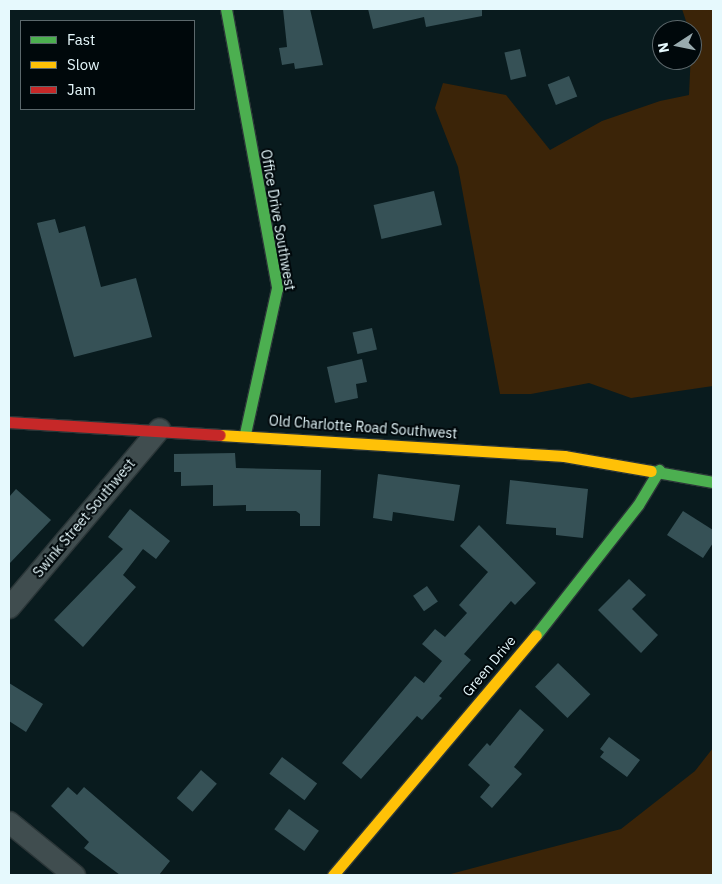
<!DOCTYPE html>
<html>
<head>
<meta charset="utf-8">
<style>
  body { margin:0 }
  #map { position:relative; width:722px; height:884px; overflow:hidden; background:#091b1e; font-family:"IBM Plex Sans",sans-serif }
  div>[style] { position:absolute }
  [style*='--x'] { left:calc(var(--x)*1px); top:calc(var(--y)*1px); width:calc(var(--w)*1px); rotate:calc(var(--a)*1deg) }
  .green>* { inset:0; background:#3b2408 }
  .building>* { inset:0; background:#365156; transform-origin:0 0 }
  .roads { filter:drop-shadow(1px 0 #2b3638) drop-shadow(-1px 0 #2b3638) drop-shadow(0 1px #2b3638) drop-shadow(0 -1px #2b3638) }
  .street>* { height:21px; margin:-10.5px; padding:0 10.5px; transform-origin:10.5px; border-radius:10.5px; background:#404d4f }
  .fast>* { height:11px; margin:-5.5px; padding:0 5.5px; transform-origin:5.5px; border-radius:5.5px; background:#4caf50 }
  .slow>* { height:11px; margin:-5.5px; padding:0 5.5px; transform-origin:5.5px; border-radius:5.5px; background:#ffc107 }
  .jam>* { height:11px; margin:-5.5px; padding:0 5.5px; transform-origin:5.5px; border-radius:5.5px; background:#c62828 }
  span { translate:-50% -50%; white-space:nowrap; text-align:center; line-height:1.15; -webkit-text-stroke:4px #00080b; paint-order:stroke }
  .street-label { font-size:14px; color:#e6f9fd }
  .frame { position:absolute; inset:0; border:10px solid #e6f9fd; pointer-events:none }
  .legend { position:absolute; left:20px; top:20px; width:175px; height:90px; box-sizing:border-box; background:#00080b; border:1px solid #5c686c; margin:0; padding:6px 9px; list-style:none; font-size:15px; color:#e6f9fd }
  .legend li { display:flex; align-items:center; gap:10px; height:25px }
  .legend b { width:25px; border:1px solid #5c686c }
  .north { position:absolute; left:652px; top:20px; width:50px; height:50px; box-sizing:border-box; background:#00080b; border:1px solid #5c686c; border-radius:50%; rotate:259deg; font-size:14px; font-weight:700; line-height:20px; text-align:center; color:#e6f9fd }
  .north::after { content:''; display:block; margin:auto; width:18px; height:22px; background:#99abaf; clip-path:polygon(50% 0,100% 100%,50% 72%,0 100%) }
</style>
</head>
<body>
<div id="map">
  <div class="green">
    <div style="clip-path:polygon(682px 9px,713px 9px,713px 386px,631px 398px,589px 383px,531px 394px,500px 394px,458px 167px,435px 108px,443px 83px,506px 95px,550px 150px,602px 121px,660px 101px,689px 95px,692px 30px,689px 30px)"></div>
    <div style="clip-path:polygon(713px 748px,713px 875px,447px 875px,621px 829px,695px 771px)"></div>
  </div>
  <div class="building">
    <div style="clip-path:polygon(283px 9px,310px 9px,323px 65px,295px 69px,294px 63px,282px 65px,279px 48px,287px 47px)"></div>
    <div style="clip-path:polygon(368px 9px,482px 9px,482px 16px,426px 27px,424px 17px,373px 29px)"></div>
    <div style="left:520px;top:49px;width:28px;height:16px;rotate:77deg"></div>
    <div style="left:569px;top:76px;width:22px;height:23px;rotate:68deg"></div>
    <div style="left:434px;top:191px;width:35px;height:62px;rotate:77deg"></div>
    <div style="clip-path:polygon(55px 219px,59px 233px,85px 226px,101px 287px,136px 278px,152px 337px,74px 357px,37px 223px)"></div>
    <div style="left:372px;top:328px;width:22px;height:20px;rotate:77deg"></div>
    <div style="clip-path:polygon(362px 359px,367px 382px,356px 384px,358px 398px,335px 403px,327px 367px)"></div>
    <div style="clip-path:polygon(235px 453px,236px 468px,321px 470px,320px 526px,300px 526px,300px 514px,296px 511px,246px 511px,246px 505px,213px 506px,213px 485px,181px 486px,181px 472px,174px 472px,174px 454px)"></div>
    <div style="clip-path:polygon(378px 474px,460px 485px,454px 521px,393px 512px,392px 521px,373px 518px)"></div>
    <div style="clip-path:polygon(510px 480px,588px 489px,583px 538px,556px 535px,556px 528px,506px 524px)"></div>
    <div style="clip-path:polygon(16px 489px,51px 520px,9px 564px,9px 497px)"></div>
    <div style="clip-path:polygon(130px 509px,170px 541px,156px 559px,143px 549px,123px 575px,136px 587px,83px 647px,54px 620px,123px 549px,108px 537px)"></div>
    <div style="clip-path:polygon(683px 511px,713px 530px,713px 543px,703px 558px,667px 535px)"></div>
    <div style="clip-path:polygon(479px 525px,536px 583px,515px 605px,511px 601px,464px 654px,471px 660px,439px 696px,442px 698px,422px 720px,417px 716px,361px 779px,342px 763px,415px 676px,424px 683px,442px 661px,422px 644px,435px 629px,445px 637px,467px 613px,459px 605px,488px 572px,460px 546px)"></div>
    <div style="clip-path:polygon(629px 579px,646px 595px,632px 609px,658px 635px,641px 653px,598px 610px)"></div>
    <div style="left:427px;top:586px;width:19px;height:17px;rotate:55deg"></div>
    <div style="left:558px;top:663px;width:45px;height:33px;rotate:44deg"></div>
    <div style="clip-path:polygon(9px 683px,43px 704px,26px 732px,9px 721px)"></div>
    <div style="clip-path:polygon(520px 709px,544px 730px,514px 767px,522px 774px,492px 808px,480px 797px,490px 785px,468px 765px,487px 743px,490px 746px)"></div>
    <div style="clip-path:polygon(609px 737px,640px 760px,627px 777px,600px 757px,604px 752px,600px 749px)"></div>
    <div style="left:282px;top:757px;width:44px;height:21px;rotate:37deg"></div>
    <div style="left:201px;top:770px;width:21px;height:37px;rotate:41deg"></div>
    <div style="clip-path:polygon(68px 787px,77px 795px,84px 787px,170px 861px,159px 875px,120px 875px,84px 848px,89px 842px,51px 806px)"></div>
    <div style="left:289px;top:809px;width:37px;height:25px;rotate:36deg"></div>
  </div>
  <div class="roads">
    <div class="street">
      <div style="--x:9;--y:607;--w:233;--a:-49.9"></div>
      <div style="--x:9;--y:822;--w:84;--a:39.2"></div>
    </div>
    <div class="fast">
      <div style="--x:226;--y:9;--w:284;--a:79.6"></div>
      <div style="--x:277;--y:288;--w:149;--a:102.4"></div>
      <div style="--x:651;--y:471;--w:63;--a:10.1"></div>
      <div style="--x:536;--y:635;--w:165;--a:-51.9"></div>
      <div style="--x:638;--y:505;--w:41;--a:-59"></div>
    </div>
    <div class="slow">
      <div style="--x:220;--y:435;--w:345;--a:3.5"></div>
      <div style="--x:564;--y:456;--w:88;--a:9.8"></div>
      <div style="--x:333;--y:875;--w:314;--a:-49.8"></div>
    </div>
    <div class="jam">
      <div style="--x:9;--y:422;--w:211;--a:3.5"></div>
    </div>
  </div>
  <div class="street-label">
    <span style="left:278px;top:220px;rotate:80deg">Office Drive Southwest</span>
    <span style="left:363px;top:427px;rotate:4deg">Old Charlotte Road Southwest</span>
    <span style="left:84px;top:518px;rotate:-50deg">Swink Street Southwest</span>
    <span style="left:489px;top:666px;rotate:-50deg">Green Drive</span>
  </div>
  <div class="frame"></div>
  <ul class="legend">
  <li><b style="height:6px;background:#4caf50"></b>Fast</li>
  <li><b style="height:6px;background:#ffc107"></b>Slow</li>
  <li><b style="height:6px;background:#c62828"></b>Jam</li>
  </ul>
  <div class="north">N</div>
</div>
</body>
</html>
